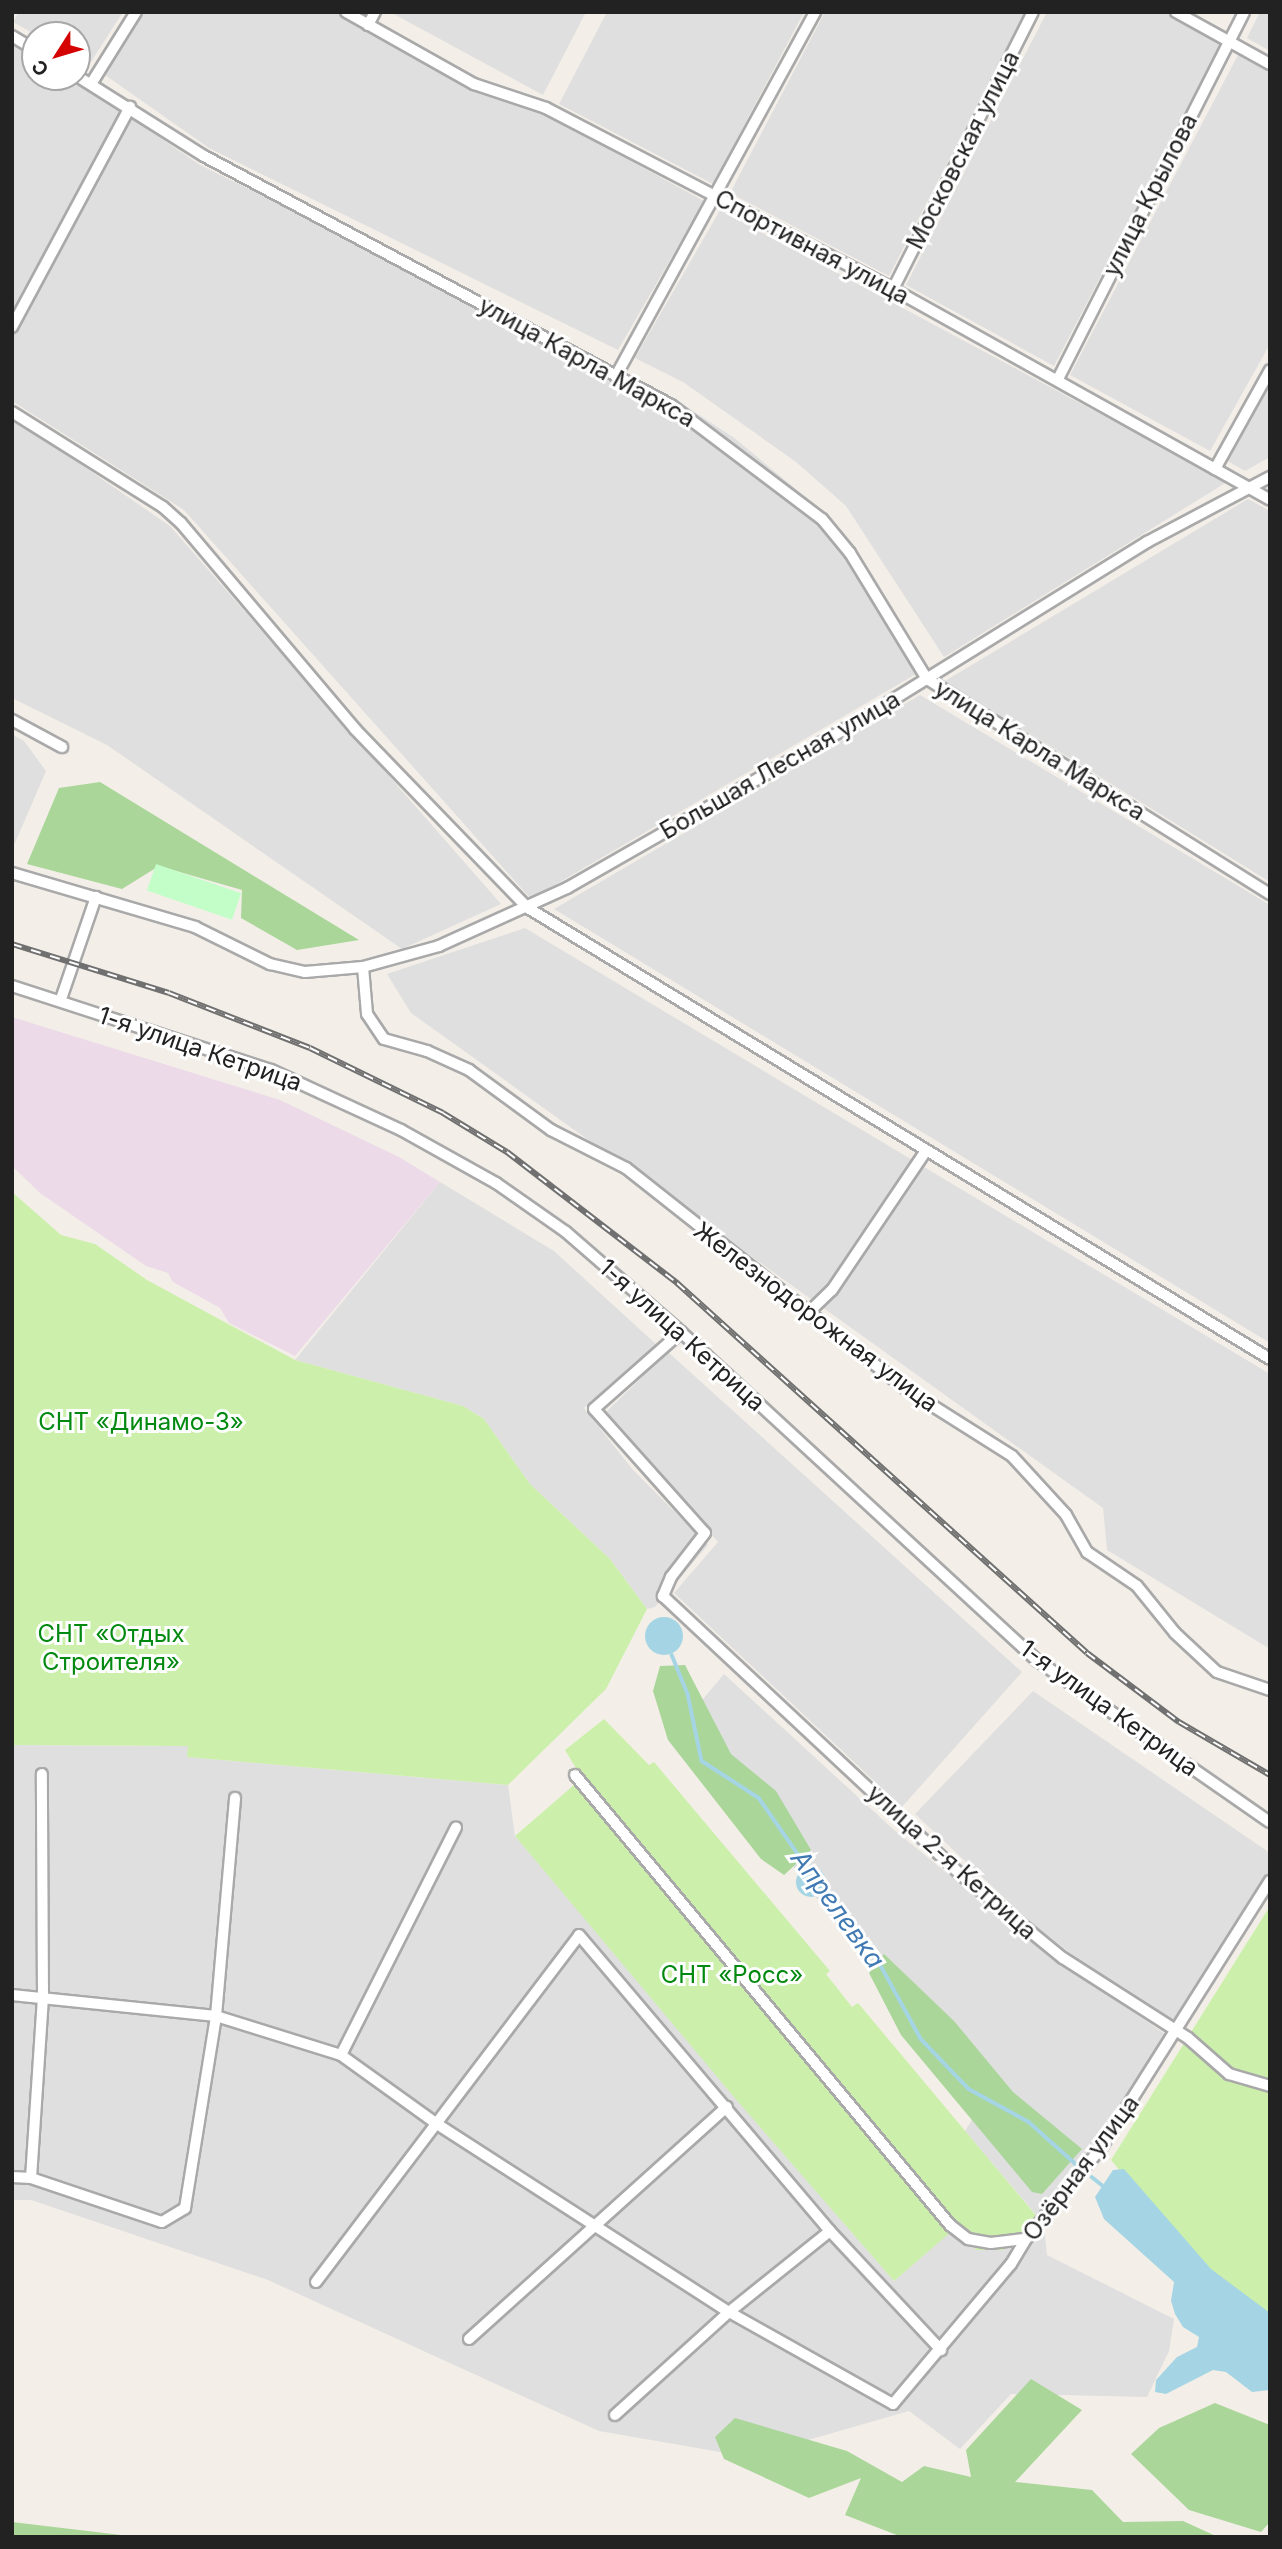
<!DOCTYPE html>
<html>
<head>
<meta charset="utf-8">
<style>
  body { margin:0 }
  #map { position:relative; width:1282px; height:2549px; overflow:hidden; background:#f3efe8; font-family:Inter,sans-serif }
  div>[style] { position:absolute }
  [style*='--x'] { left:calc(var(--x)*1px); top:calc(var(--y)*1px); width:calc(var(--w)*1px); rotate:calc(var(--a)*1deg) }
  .residential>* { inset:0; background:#e0dfdf }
  .industrial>* { inset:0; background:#ecdae9 }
  .grass>* { inset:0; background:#ccf0ab }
  .forest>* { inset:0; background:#aad699 }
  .park>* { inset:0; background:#c3fec9; transform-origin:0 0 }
  .water>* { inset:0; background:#a5d5e4 }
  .round { border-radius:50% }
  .stream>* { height:3.5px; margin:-1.75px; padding:0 1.75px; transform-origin:1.75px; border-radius:1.75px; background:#a5d5e4 }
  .roads { filter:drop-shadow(2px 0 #a9a9a9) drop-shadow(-2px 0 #a9a9a9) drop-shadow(0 2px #a9a9a9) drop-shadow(0 -2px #a9a9a9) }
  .street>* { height:10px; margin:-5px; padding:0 5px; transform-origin:5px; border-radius:5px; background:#fff }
  .rail>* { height:6px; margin-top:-3px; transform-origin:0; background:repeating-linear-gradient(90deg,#fff 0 10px,#707070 0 20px); box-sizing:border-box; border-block:2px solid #707070 }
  span { translate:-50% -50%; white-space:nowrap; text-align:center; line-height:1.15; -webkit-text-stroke:6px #fff; paint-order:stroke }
  .street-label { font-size:24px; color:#222 }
  .park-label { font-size:24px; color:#02890f }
  .water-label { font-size:26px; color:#417ab3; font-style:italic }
  .frame { position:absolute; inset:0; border:14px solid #222; pointer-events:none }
  .north { position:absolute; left:21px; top:21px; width:70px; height:70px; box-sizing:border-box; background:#fff; border:2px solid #a7a7a7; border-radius:50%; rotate:233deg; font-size:19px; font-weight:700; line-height:28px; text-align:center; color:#222 }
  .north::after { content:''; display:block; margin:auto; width:24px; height:32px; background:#d40200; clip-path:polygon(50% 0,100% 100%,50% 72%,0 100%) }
</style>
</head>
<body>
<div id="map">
  <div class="residential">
    <div style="clip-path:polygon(19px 12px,123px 12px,89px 65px,77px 59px,77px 35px,36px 35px,13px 22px)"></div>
    <div style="clip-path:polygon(145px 12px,358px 12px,704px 201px,618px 350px,209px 148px,105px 75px)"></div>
    <div style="clip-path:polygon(390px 12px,586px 12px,543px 95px)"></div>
    <div style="clip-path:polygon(607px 12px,804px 12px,713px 184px,559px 104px)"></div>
    <div style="clip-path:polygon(825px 12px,1025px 12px,889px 276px,730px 193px)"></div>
    <div style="clip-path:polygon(1047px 12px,1165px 12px,1221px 45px,1054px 366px,906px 285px)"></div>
    <div style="clip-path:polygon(1260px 12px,1270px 12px,1270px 51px,1247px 38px)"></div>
    <div style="clip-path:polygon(12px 43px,35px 56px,35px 77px,71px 77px,200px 165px,673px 398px,733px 437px,831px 518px,928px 667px,531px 899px,184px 510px,12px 401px)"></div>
    <div style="clip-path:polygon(1238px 55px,1270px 72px,1270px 344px,1210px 451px,1070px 375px)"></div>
    <div style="clip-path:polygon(720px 210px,1227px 482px,944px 657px,846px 506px,796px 462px,683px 382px,635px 358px)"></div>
    <div style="clip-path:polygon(1270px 383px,1270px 457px,1245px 471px,1226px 460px)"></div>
    <div style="clip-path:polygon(12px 417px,170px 526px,501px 904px,402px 949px,107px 745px,12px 698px)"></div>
    <div style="clip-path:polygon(1248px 499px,1270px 511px,1270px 882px,945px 681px)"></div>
    <div style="clip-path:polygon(920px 695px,1270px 905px,1270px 1343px,554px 909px)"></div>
    <div style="clip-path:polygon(12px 734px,24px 741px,46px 771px,12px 850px)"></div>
    <div style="clip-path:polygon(525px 928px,1270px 1374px,1270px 1649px,1107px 1550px,1103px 1508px,411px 1013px,387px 974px)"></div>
    <div style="clip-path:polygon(440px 1182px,554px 1251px,657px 1345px,584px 1408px,633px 1470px,708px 1545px,655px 1607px,647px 1609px,610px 1559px,530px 1484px,484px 1419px,463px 1406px,295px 1360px)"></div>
    <div style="clip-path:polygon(668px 1352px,1022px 1672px,902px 1807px,674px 1593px,718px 1542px,604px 1414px)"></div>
    <div style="clip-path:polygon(724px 1674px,894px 1830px,1034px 1944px,1168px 2036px,1090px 2154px,1037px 2216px,965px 2131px,985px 2099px,912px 2002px,846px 1937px,735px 1790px,688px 1717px)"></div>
    <div style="clip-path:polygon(1033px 1691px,1270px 1853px,1270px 1872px,1174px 2021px,1110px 1984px,1029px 1921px,915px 1814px)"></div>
    <div style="clip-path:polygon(12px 1745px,188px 1746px,188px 1757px,508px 1785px,515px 1836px,894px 2281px,952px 2230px,1044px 2225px,1047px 2255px,1174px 2319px,1169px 2351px,1147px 2397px,1011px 2394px,960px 2449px,909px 2411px,749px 2457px,599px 2431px,268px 2280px,31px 2200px,12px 2200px)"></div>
  </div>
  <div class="industrial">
    <div style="clip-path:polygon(12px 1017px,280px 1100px,399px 1157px,440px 1182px,295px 1356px,229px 1323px,220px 1308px,173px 1282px,168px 1273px,146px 1266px,40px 1193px,12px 1166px)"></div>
  </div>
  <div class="grass">
    <div style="clip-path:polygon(12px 1192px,61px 1235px,95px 1244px,147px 1280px,295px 1360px,463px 1406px,484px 1419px,530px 1484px,610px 1559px,647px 1609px,606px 1689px,508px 1785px,187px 1757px,188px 1746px,12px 1745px)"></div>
    <div style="clip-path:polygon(604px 1719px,649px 1765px,654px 1762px,830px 1971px,826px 1974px,852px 2007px,858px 2003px,1044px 2225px,1003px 2250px,977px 2250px,952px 2231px,894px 2281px,740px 2104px,515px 1836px,582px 1778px,565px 1750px)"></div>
    <div style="clip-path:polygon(1270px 1906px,1270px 2324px,1210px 2280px,1111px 2160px)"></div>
  </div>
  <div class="forest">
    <div style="clip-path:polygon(100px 782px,359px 940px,297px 950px,241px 918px,242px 890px,159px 866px,122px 889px,27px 864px,59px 788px)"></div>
    <div style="clip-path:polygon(685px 1665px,731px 1754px,776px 1791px,811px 1850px,784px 1875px,761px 1859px,668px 1740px,653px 1691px,660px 1666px)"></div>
    <div style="clip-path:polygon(884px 1954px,954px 2021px,1013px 2092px,1082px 2149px,1042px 2194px,1032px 2192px,901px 2035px,869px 1973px)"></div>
    <div style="clip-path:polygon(1031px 2379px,1082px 2410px,1015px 2482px,1092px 2490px,1123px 2522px,1183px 2521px,1218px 2537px,902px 2537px,845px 2515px,861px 2478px,809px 2498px,724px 2459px,715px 2437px,735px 2418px,847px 2451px,902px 2482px,924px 2466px,971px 2477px,966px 2450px)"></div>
    <div style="clip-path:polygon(1215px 2403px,1270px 2425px,1270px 2522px,1261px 2532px,1189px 2510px,1131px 2454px,1159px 2428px)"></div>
    <div style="clip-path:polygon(12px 2522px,138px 2537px,12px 2537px)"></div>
  </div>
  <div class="park">
    <div style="left:156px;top:864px;width:90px;height:28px;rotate:19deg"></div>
  </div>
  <div class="water">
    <div class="round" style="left:645px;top:1617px;width:38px;height:38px"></div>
    <div class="round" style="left:796px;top:1867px;width:30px;height:30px"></div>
    <div style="clip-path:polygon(1124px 2169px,1211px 2269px,1270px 2313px,1270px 2390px,1252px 2392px,1226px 2372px,1213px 2370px,1166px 2394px,1155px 2392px,1156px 2380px,1177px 2357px,1197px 2347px,1199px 2337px,1183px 2327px,1175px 2314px,1171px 2301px,1174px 2282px,1104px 2219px,1095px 2197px,1113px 2170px)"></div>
  </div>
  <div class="stream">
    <div style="--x:672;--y:1655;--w:42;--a:67.7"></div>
    <div style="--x:688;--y:1694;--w:68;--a:78.2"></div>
    <div style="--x:702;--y:1761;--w:68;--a:33"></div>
    <div style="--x:759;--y:1798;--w:89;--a:55.1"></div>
    <div style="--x:823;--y:1888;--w:70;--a:50.2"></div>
    <div style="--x:868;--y:1942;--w:111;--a:61.3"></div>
    <div style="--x:921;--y:2039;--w:69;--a:46.2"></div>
    <div style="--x:969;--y:2089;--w:68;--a:28.8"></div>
    <div style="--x:1029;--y:2122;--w:64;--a:41.9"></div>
    <div style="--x:1092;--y:2177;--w:14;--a:39"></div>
  </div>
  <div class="roads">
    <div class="street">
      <div style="--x:346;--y:12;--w:147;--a:29.4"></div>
      <div style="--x:474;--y:84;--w:76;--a:18.4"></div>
      <div style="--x:546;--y:108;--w:391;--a:27.5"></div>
      <div style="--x:893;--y:289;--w:432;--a:29.2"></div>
      <div style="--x:1176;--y:12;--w:107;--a:29"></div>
      <div style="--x:368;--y:25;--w:15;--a:-62"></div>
      <div style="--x:12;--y:36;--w:27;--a:31"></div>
      <div style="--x:77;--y:76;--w:150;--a:32.2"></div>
      <div style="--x:204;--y:156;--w:529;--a:28.07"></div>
      <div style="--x:671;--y:405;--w:189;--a:37.1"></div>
      <div style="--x:822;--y:519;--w:44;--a:50.5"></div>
      <div style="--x:850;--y:553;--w:148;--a:58.6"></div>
      <div style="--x:927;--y:679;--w:405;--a:32.1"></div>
      <div style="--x:91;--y:84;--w:85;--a:-58"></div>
      <div style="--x:893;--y:289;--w:310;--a:-63.2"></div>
      <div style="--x:12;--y:327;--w:250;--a:-61.8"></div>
      <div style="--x:617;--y:374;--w:413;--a:-61.3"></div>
      <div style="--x:1058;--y:379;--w:411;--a:-63.1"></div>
      <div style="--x:12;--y:412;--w:178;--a:32.2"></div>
      <div style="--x:163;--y:507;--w:24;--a:42"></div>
      <div style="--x:181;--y:523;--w:270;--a:49.8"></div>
      <div style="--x:355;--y:729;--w:249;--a:46"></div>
      <div style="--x:528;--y:908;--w:868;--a:31.29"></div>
      <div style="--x:1215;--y:469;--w:113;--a:-60.9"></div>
      <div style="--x:12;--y:720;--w:57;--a:28.4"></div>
      <div style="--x:12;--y:873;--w:191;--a:16.4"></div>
      <div style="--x:195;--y:927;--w:84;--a:26.3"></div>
      <div style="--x:270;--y:964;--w:36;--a:13"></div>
      <div style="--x:305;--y:972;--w:58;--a:-4.9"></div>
      <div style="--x:363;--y:967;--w:79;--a:-15.4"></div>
      <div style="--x:439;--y:946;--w:141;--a:-24.4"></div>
      <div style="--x:567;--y:888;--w:338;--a:-29.8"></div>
      <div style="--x:860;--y:720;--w:338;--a:-31.8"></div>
      <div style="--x:1147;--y:542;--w:139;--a:-27.9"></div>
      <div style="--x:363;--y:967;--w:47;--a:85.1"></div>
      <div style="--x:367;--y:1014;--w:30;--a:56"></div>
      <div style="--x:384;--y:1039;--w:45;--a:15.6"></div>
      <div style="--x:427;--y:1051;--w:46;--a:24.3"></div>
      <div style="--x:469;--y:1070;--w:102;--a:36.2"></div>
      <div style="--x:551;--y:1130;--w:84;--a:26.9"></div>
      <div style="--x:626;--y:1168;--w:357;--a:38.3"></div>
      <div style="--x:906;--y:1389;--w:125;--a:32.3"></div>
      <div style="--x:1012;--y:1456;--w:80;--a:47.5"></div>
      <div style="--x:1066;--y:1515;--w:43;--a:60.4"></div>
      <div style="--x:1087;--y:1552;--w:60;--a:34.2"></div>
      <div style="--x:1137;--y:1586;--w:60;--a:51"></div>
      <div style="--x:1175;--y:1633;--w:57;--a:42.9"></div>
      <div style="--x:1217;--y:1672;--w:56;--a:18.8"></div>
      <div style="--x:12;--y:986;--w:272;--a:18"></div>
      <div style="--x:271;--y:1070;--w:143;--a:24.8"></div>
      <div style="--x:401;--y:1130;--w:109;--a:29.2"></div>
      <div style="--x:496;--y:1183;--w:85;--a:35"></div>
      <div style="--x:566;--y:1232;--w:152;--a:41"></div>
      <div style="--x:681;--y:1332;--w:485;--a:42.7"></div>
      <div style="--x:1038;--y:1661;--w:282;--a:34.8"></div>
      <div style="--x:61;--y:999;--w:108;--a:-71.1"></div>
      <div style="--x:810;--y:1311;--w:30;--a:-44"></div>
      <div style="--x:832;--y:1290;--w:166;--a:-56"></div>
      <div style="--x:681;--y:1332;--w:116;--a:138.5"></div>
      <div style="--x:594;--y:1409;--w:166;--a:48.2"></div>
      <div style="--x:705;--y:1533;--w:56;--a:127.7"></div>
      <div style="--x:671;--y:1577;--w:21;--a:113"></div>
      <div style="--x:663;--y:1596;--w:405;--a:43.1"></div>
      <div style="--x:959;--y:1873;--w:134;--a:39.3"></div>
      <div style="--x:1063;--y:1958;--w:148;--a:32.6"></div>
      <div style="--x:1188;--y:2038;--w:55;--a:41.3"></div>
      <div style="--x:1229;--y:2074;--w:43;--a:16.3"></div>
      <div style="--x:575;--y:1775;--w:586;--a:50.19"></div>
      <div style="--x:950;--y:2225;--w:23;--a:38"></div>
      <div style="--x:968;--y:2239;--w:23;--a:10"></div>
      <div style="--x:991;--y:2243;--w:35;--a:-7"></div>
      <div style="--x:12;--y:1995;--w:205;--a:5.9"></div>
      <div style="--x:216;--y:2016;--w:131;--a:17.3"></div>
      <div style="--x:341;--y:2055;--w:118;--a:35.7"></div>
      <div style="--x:437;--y:2124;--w:347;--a:32.8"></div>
      <div style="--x:729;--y:2312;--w:188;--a:29.3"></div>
      <div style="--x:893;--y:2404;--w:183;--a:-49.9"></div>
      <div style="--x:1011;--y:2264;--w:29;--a:-59"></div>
      <div style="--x:1026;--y:2239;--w:118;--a:-50.5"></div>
      <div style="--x:1101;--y:2148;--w:316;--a:-57.7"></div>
      <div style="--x:341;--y:2055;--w:255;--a:-63.2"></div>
      <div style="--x:12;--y:2177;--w:19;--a:3"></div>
      <div style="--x:31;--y:2178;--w:138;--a:18.6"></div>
      <div style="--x:162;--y:2222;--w:27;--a:-31"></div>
      <div style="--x:185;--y:2208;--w:194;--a:-80.8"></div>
      <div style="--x:216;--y:2016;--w:219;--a:-85"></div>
      <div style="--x:31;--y:2178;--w:182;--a:-86.2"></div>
      <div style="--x:43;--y:1996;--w:222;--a:-90.3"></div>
      <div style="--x:316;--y:2282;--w:435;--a:-52.8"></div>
      <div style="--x:579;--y:1935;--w:388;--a:49.7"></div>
      <div style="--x:830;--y:2231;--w:163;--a:47"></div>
      <div style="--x:469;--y:2339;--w:347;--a:-42"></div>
      <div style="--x:615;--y:2415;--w:154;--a:-42.1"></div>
      <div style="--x:729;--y:2312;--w:129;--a:-38.7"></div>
    </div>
  </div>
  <div class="rail">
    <div style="--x:12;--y:944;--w:164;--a:17.3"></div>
    <div style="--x:169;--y:993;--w:151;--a:21.3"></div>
    <div style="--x:310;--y:1048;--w:148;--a:26"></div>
    <div style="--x:443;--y:1113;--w:75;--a:31.4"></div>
    <div style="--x:507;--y:1152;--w:215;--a:37.6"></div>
    <div style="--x:677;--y:1283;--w:552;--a:42.06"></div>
    <div style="--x:1087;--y:1653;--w:115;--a:36.9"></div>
    <div style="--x:1179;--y:1722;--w:105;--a:30.2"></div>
  </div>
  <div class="street-label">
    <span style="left:963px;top:150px;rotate:-63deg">Московская улица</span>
    <span style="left:1150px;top:195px;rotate:-63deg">улица Крылова</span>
    <span style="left:812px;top:247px;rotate:28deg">Спортивная улица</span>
    <span style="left:587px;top:362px;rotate:29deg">улица Карла Маркса</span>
    <span style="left:1040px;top:750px;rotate:32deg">улица Карла Маркса</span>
    <span style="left:780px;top:765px;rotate:-30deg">Большая Лесная улица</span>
    <span style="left:200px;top:1049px;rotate:19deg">1-я улица Кетрица</span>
    <span style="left:816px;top:1317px;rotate:37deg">Железнодорожная улица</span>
    <span style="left:682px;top:1335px;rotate:42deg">1-я улица Кетрица</span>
    <span style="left:1109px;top:1708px;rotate:36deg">1-я улица Кетрица</span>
    <span style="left:952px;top:1862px;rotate:42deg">улица 2-я Кетрица</span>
    <span style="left:1081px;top:2168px;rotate:-53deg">Озёрная улица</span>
  </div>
  <div class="park-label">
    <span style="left:141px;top:1422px">СНТ «Динамо-3»</span>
    <span style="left:111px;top:1648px">СНТ «Отдых<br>Строителя»</span>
    <span style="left:732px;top:1975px">СНТ «Росс»</span>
  </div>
  <div class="water-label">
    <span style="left:838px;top:1909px;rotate:54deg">Апрелевка</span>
  </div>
  <div class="frame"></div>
  <div class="north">С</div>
</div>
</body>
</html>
